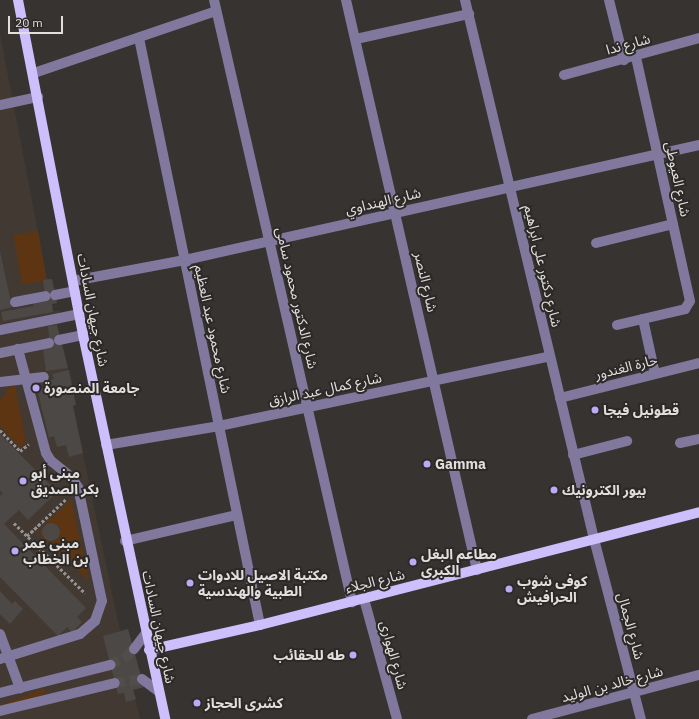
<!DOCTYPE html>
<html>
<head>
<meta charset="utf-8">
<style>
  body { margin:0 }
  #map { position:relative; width:699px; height:719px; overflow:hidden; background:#363331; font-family:"IBM Plex Sans","Noto Sans Arabic",sans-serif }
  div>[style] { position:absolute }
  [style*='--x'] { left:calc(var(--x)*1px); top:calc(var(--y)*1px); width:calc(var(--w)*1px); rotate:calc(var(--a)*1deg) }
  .built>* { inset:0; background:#423933 }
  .green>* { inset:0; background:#5e3513; transform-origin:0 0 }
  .building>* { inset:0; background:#4c4846 }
  .round { border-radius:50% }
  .minor-tunnel>* { height:10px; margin-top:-5px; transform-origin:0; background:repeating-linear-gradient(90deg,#504d4b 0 10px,transparent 0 15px) }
  .path>* { height:2.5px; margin-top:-1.25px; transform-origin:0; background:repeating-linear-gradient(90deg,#949190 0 3px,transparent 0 5px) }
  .minor>* { height:10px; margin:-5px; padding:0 5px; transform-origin:5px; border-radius:5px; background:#80799d }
  .major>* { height:10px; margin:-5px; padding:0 5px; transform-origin:5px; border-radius:5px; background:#ccbffb }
  .dots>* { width:11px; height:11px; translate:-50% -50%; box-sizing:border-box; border:2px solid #2c2927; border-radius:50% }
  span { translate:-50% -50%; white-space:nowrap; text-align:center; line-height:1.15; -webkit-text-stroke:4px #2c2927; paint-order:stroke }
  .street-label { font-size:14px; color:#e1dfde }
  .poi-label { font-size:14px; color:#e1dfde; font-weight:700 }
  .left { translate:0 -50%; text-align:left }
  .right { translate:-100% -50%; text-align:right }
  .scale { position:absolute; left:8px; top:16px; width:55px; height:18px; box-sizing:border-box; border:2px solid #e1dfde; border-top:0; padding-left:5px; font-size:12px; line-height:14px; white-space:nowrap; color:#e1dfde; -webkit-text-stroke:3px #2c2927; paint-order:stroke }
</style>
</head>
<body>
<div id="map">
  <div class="built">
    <div style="clip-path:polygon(0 34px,47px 279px,52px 279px,57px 303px,52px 304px,53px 311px,59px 311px,60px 317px,61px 324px,57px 325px,60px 345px,63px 347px,76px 405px,73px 406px,120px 631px,128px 629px,144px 687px,133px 690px,140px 719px,0 719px)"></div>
  </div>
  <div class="green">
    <div style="left:38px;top:231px;width:50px;height:25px;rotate:80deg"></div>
    <div style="clip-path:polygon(15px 386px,26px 442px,20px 447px,0 426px,0 401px,9px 387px)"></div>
    <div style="clip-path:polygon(evenodd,71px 499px,89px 581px,39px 534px,41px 528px,71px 499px,50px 523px,59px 526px,61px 531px,57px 540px,52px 542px,47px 541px,42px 534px,42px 528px,50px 523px)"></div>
    <div style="left:44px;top:688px;width:5px;height:45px;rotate:68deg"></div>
  </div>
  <div class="building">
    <div style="clip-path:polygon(0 251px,12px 307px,0 310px)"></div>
    <div style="clip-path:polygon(52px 279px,57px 303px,52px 304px,53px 312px,3px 321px,1px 312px,34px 306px,33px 303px,46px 301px,43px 280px)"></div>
    <div style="clip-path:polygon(57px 325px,68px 368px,46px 371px,43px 349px,50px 348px,48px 326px)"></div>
    <div style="clip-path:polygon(69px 370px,76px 405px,73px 406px,83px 453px,69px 457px,66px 445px,57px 447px,54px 436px,49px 438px,37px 389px,51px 385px,50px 380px,54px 379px,52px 374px)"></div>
    <div style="clip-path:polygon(0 434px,57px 492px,28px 520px,19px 510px,4px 524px,86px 608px,77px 617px,82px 622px,72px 632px,67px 627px,58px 636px,0 577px,0 496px,3px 493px,0 491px)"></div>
    <div class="round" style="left:42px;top:523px;width:18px;height:18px"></div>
    <div style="clip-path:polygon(0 591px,12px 604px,15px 601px,23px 609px,10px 624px,0 614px)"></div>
    <div style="clip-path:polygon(128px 629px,144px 687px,133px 690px,136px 699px,126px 702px,124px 693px,118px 694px,103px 636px)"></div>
  </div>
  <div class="minor-tunnel">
    <div style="--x:110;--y:665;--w:18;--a:-27"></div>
    <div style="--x:126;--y:657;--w:11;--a:-45"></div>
    <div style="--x:115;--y:683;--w:27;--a:-8"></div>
  </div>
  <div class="path">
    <div style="--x:0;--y:430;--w:29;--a:46"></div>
    <div style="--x:20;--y:451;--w:11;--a:-38"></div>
    <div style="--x:14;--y:523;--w:100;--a:44.6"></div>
    <div style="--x:27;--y:536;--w:54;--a:-43.5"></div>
  </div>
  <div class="minor">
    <div style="--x:214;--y:0;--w:618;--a:77.09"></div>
    <div style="--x:346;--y:0;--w:585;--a:77.06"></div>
    <div style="--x:465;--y:0;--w:554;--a:76.54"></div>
    <div style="--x:594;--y:539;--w:186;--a:75.4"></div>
    <div style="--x:609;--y:0;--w:62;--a:76"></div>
    <div style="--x:139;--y:38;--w:599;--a:78.35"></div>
    <div style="--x:356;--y:39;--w:116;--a:-12.5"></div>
    <div style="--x:34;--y:73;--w:192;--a:-18.8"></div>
    <div style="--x:564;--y:75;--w:140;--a:-15.3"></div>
    <div style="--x:0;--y:105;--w:39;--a:-12"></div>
    <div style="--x:596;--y:243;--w:79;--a:-13.9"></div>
    <div style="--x:73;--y:281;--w:114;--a:-10.6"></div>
    <div style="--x:185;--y:260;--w:527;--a:-12.61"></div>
    <div style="--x:55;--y:295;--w:20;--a:-11"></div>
    <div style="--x:15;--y:302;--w:31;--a:-11"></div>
    <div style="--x:643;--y:319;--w:56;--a:77.7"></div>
    <div style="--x:617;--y:325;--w:70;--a:-13.2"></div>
    <div style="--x:685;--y:309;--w:9;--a:-58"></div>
    <div style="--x:690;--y:301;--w:250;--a:-102.5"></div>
    <div style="--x:0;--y:330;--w:81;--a:-11.4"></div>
    <div style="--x:59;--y:340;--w:25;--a:-12"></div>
    <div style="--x:0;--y:353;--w:50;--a:-11.5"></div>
    <div style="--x:0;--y:382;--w:44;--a:-6.5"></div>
    <div style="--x:560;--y:398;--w:143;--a:-14.1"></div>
    <div style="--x:680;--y:443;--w:19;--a:-12"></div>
    <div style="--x:106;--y:445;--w:115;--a:-9.5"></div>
    <div style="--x:219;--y:426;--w:338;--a:-11.9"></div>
    <div style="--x:573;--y:455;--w:56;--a:-14.5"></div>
    <div style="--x:125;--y:541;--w:115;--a:-13.1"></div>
    <div style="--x:364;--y:599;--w:124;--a:74.6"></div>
    <div style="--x:0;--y:634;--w:58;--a:69.7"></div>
    <div style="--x:134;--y:649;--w:20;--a:-53"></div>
    <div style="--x:0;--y:659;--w:84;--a:-17.4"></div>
    <div style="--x:80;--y:634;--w:20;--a:-41"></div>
    <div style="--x:95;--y:621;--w:21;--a:-71"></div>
    <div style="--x:102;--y:601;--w:116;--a:-101.9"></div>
    <div style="--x:78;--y:487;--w:12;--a:-125"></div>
    <div style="--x:71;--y:477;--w:26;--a:-141"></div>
    <div style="--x:51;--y:461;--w:9;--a:-122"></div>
    <div style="--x:46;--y:453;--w:108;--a:-105.1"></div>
    <div style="--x:142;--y:679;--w:20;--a:37"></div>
    <div style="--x:0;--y:693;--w:114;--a:-14.3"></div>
    <div style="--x:0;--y:711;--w:118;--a:-13.7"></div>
    <div style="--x:532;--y:719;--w:173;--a:-14.8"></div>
  </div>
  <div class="major">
    <div style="--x:18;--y:0;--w:341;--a:79"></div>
    <div style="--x:83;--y:335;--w:393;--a:77.9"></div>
    <div style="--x:149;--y:650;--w:114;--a:-12.7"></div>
    <div style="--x:260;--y:625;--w:453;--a:-14.4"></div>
  </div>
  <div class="dots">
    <div style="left:36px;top:388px;background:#bcaaf6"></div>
    <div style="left:595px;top:410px;background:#bcaaf6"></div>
    <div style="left:427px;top:464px;background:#bcaaf6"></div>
    <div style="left:23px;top:481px;background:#bcaaf6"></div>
    <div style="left:554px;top:490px;background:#bcaaf6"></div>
    <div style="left:15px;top:551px;background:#bcaaf6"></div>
    <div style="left:413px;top:562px;background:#bcaaf6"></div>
    <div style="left:190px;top:583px;background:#bcaaf6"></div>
    <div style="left:509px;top:589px;background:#bcaaf6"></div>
    <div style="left:353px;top:655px;background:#bcaaf6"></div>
    <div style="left:197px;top:703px;background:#bcaaf6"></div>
  </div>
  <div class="street-label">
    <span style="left:628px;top:44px;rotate:-15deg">شارع ندا</span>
    <span style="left:678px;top:179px;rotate:78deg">شارع العيوطى</span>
    <span style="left:383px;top:201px;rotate:-13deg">شارع الهنداوي</span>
    <span style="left:543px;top:266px;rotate:77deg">شارع دكتور على ابراهيم</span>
    <span style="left:426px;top:282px;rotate:77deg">شارع النصر</span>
    <span style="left:297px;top:298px;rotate:77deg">شارع الدكتور محمود سامى</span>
    <span style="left:93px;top:310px;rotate:79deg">شارع جيهان السادات</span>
    <span style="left:213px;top:329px;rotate:78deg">شارع محمود عبد العظيم</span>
    <span style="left:626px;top:367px;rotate:-14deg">حارة الغندور</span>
    <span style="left:325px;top:389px;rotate:-12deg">شارع كمال عبد الرازق</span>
    <span style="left:375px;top:581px;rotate:-14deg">شارع الجلاء</span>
    <span style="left:631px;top:626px;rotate:75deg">شارع الجمال</span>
    <span style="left:159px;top:627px;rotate:78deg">شارع جيهان السادات</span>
    <span style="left:394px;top:655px;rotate:75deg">شارع الهوارى</span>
    <span style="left:612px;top:684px;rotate:-15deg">شارع خالد بن الوليد</span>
  </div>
  <div class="poi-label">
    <span class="left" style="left:44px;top:388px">جامعة المنصورة</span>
    <span class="left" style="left:603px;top:410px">قطونيل فيجا</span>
    <span class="left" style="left:435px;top:464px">Gamma</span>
    <span class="left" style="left:31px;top:481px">مبنى أبو<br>بكر الصديق</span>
    <span class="left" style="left:562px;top:490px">بيور الكترونيك</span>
    <span class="left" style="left:23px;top:551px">مبنى عمر<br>بن الخطاب</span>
    <span class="left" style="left:421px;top:562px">مطاعم البغل<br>الكبرى</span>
    <span class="left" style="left:198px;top:583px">مكتبة الاصيل للادوات<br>الطبية والهندسية</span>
    <span class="left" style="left:517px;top:589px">كوفى شوب<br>الحرافيش</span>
    <span class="right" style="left:345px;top:655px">طه للحقائب</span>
    <span class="left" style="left:205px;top:703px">كشرى الحجاز</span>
  </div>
  <div class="scale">20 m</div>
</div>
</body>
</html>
